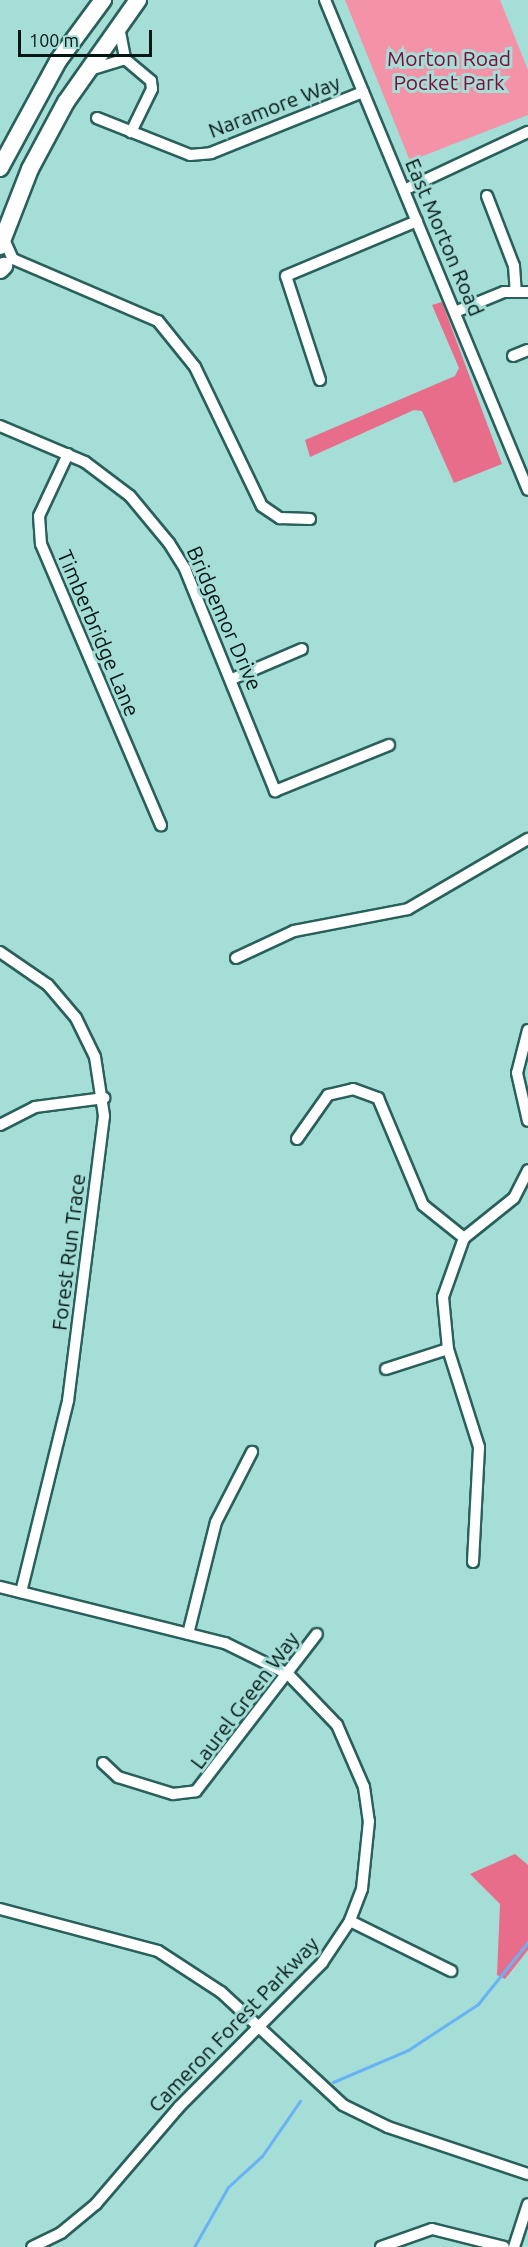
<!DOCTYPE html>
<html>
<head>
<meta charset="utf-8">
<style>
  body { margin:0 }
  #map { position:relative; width:528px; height:2247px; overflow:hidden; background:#a5ddd7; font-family:Ubuntu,sans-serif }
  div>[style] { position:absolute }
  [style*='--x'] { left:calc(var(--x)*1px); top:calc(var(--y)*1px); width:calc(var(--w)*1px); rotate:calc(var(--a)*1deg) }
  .green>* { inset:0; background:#f493a7 }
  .forest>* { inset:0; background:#e86d8b }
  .stream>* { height:3px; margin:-1.5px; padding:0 1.5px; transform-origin:1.5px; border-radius:1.5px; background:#67b3f6 }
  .roads { filter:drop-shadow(2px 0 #2a605b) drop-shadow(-2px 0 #2a605b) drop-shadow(0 2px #2a605b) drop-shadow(0 -2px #2a605b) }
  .minor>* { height:10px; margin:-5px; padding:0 5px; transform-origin:5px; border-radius:5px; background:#fff }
  .trunk>* { height:16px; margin:-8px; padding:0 8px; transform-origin:8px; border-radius:8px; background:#fff }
  span { translate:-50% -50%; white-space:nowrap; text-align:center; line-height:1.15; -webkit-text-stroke:6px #a5ddd7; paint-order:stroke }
  .park-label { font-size:21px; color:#800c37 }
  .street-label { font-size:21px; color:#021614 }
  .scale { position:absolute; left:18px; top:30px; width:134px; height:27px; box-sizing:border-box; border:3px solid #021614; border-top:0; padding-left:8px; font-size:18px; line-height:21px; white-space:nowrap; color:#021614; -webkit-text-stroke:4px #a5ddd7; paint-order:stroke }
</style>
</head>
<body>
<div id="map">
  <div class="green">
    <div style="clip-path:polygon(345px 0,500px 0,528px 70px,528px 115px,410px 161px)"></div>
  </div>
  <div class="forest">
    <div style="clip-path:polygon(442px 302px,502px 464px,454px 483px,422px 411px,414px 410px,310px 457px,305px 440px,455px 376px,459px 368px,432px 305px)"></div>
    <div style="clip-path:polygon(515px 1854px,528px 1865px,528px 1950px,505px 1979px,497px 1975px,500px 1904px,470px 1874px)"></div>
  </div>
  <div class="stream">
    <div style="--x:333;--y:2082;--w:82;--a:-23.1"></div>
    <div style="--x:408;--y:2050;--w:84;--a:-33.3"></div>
    <div style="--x:478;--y:2004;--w:80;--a:-51.1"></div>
    <div style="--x:194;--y:2247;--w:69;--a:-60.5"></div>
    <div style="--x:228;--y:2187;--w:46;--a:-42.4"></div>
    <div style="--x:262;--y:2156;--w:67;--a:-55.4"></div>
  </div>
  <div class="roads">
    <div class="minor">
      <div style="--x:325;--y:0;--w:530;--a:67.5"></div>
      <div style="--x:119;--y:27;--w:33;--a:79"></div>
      <div style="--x:125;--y:59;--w:34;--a:40"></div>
      <div style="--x:151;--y:81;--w:8;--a:83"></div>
      <div style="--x:152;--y:89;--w:48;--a:116"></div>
      <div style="--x:93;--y:69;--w:34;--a:-17"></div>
      <div style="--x:97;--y:118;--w:100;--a:21.7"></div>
      <div style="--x:190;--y:155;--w:21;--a:-5"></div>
      <div style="--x:211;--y:153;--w:164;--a:-21.9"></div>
      <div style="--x:404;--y:190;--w:137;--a:-25.1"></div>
      <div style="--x:487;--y:196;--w:75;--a:68.9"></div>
      <div style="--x:514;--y:266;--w:26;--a:86"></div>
      <div style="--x:3;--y:237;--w:24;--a:66"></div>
      <div style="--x:13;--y:259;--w:158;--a:23.2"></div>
      <div style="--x:158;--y:321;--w:59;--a:51.2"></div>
      <div style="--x:195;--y:367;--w:154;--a:64.3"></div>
      <div style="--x:262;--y:506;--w:22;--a:34"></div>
      <div style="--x:280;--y:518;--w:30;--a:2"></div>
      <div style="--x:455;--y:312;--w:53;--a:-22.2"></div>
      <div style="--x:504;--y:292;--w:24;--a:0"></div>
      <div style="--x:513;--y:356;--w:16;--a:-22"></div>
      <div style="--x:320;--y:380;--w:109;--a:-108.1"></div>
      <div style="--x:286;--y:276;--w:142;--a:-22.8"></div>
      <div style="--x:0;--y:426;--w:92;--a:23"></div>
      <div style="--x:85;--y:462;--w:56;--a:37.1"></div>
      <div style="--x:130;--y:496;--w:61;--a:50.3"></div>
      <div style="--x:169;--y:543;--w:31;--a:58"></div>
      <div style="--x:185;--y:569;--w:240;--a:67.9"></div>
      <div style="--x:275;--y:791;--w:123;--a:-22"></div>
      <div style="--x:68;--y:454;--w:68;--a:115.1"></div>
      <div style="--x:39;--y:516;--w:28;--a:86"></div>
      <div style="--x:41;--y:544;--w:306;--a:66.9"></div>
      <div style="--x:232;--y:679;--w:76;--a:-23.2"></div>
      <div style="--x:0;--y:952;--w:58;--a:34.5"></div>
      <div style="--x:48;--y:985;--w:43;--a:49.7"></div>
      <div style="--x:76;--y:1018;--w:43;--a:64"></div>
      <div style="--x:95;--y:1057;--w:60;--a:81.3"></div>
      <div style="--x:104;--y:1116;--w:287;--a:97.2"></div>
      <div style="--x:68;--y:1401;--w:197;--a:103.8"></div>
      <div style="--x:236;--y:958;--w:64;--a:-25"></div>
      <div style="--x:294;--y:931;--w:116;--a:-10.9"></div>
      <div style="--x:408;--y:909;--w:139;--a:-30.3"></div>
      <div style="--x:528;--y:1030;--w:44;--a:104.3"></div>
      <div style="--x:517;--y:1073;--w:49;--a:77.1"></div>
      <div style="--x:0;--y:1125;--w:39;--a:-27"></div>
      <div style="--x:35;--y:1107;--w:70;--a:-7.4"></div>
      <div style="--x:297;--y:1139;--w:54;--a:-54.8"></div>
      <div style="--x:328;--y:1095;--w:26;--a:-13"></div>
      <div style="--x:353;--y:1089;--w:27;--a:20"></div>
      <div style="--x:378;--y:1098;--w:116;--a:67.2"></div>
      <div style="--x:423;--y:1205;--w:53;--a:38.8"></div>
      <div style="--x:386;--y:1369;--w:65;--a:-17.9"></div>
      <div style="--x:473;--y:1562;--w:115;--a:-87"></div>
      <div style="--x:479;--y:1447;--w:103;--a:-107.6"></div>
      <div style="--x:448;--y:1349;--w:52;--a:-95.5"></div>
      <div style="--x:443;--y:1297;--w:63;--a:-70.4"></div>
      <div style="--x:464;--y:1238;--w:64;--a:-38.7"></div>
      <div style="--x:514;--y:1198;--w:31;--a:-63"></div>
      <div style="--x:0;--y:1587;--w:232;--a:14"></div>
      <div style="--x:225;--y:1643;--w:70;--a:26.2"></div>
      <div style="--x:288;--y:1674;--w:71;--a:46.1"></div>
      <div style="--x:337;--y:1725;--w:68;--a:66.5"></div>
      <div style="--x:364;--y:1787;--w:34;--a:82"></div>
      <div style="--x:369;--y:1821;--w:68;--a:95.9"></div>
      <div style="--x:362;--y:1889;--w:34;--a:111"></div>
      <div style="--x:350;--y:1921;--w:50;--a:123.7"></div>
      <div style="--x:322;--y:1963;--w:203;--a:134.8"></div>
      <div style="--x:179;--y:2107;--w:128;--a:130.6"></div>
      <div style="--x:96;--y:2204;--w:45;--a:140.4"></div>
      <div style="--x:61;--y:2233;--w:32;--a:154"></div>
      <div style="--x:188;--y:1634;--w:115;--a:-76"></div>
      <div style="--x:216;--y:1522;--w:79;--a:-62.8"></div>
      <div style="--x:103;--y:1763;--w:21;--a:43"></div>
      <div style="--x:118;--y:1777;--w:58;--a:17.2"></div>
      <div style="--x:173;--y:1794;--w:23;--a:-7"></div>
      <div style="--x:196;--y:1791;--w:198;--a:-52.4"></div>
      <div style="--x:0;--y:1909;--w:163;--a:14.9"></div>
      <div style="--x:158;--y:1951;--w:75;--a:33.1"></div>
      <div style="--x:221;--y:1992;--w:166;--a:42.8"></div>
      <div style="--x:343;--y:2105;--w:50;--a:26.1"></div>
      <div style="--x:388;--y:2127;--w:148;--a:18.6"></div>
      <div style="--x:350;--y:1921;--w:113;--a:26.3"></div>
      <div style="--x:381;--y:2247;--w:54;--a:-19.4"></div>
      <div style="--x:432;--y:2229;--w:74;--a:14"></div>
      <div style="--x:514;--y:2247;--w:45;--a:-72"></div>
    </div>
    <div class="trunk">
      <div style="--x:0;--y:168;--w:122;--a:-61.5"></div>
      <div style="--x:58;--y:61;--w:76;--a:-53.6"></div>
      <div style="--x:0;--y:246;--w:83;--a:-68.7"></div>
      <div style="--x:30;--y:169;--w:76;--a:-61.8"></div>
      <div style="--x:66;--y:102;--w:125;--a:-54.8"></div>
      <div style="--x:0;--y:270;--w:6;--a:-45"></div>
    </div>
  </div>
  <div class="park-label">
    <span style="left:449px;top:70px">Morton Road<br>Pocket Park</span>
  </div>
  <div class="street-label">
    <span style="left:274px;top:106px;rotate:-21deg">Naramore Way</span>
    <span style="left:445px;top:237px;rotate:67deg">East Morton Road</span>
    <span style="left:225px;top:618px;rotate:66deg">Bridgemor Drive</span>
    <span style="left:99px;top:633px;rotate:67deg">Timberbridge Lane</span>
    <span style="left:68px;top:1252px;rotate:-83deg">Forest Run Trace</span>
    <span style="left:244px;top:1700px;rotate:-53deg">Laurel Green Way</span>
    <span style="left:233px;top:2024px;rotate:-46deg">Cameron Forest Parkway</span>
  </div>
  <div class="scale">100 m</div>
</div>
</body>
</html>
